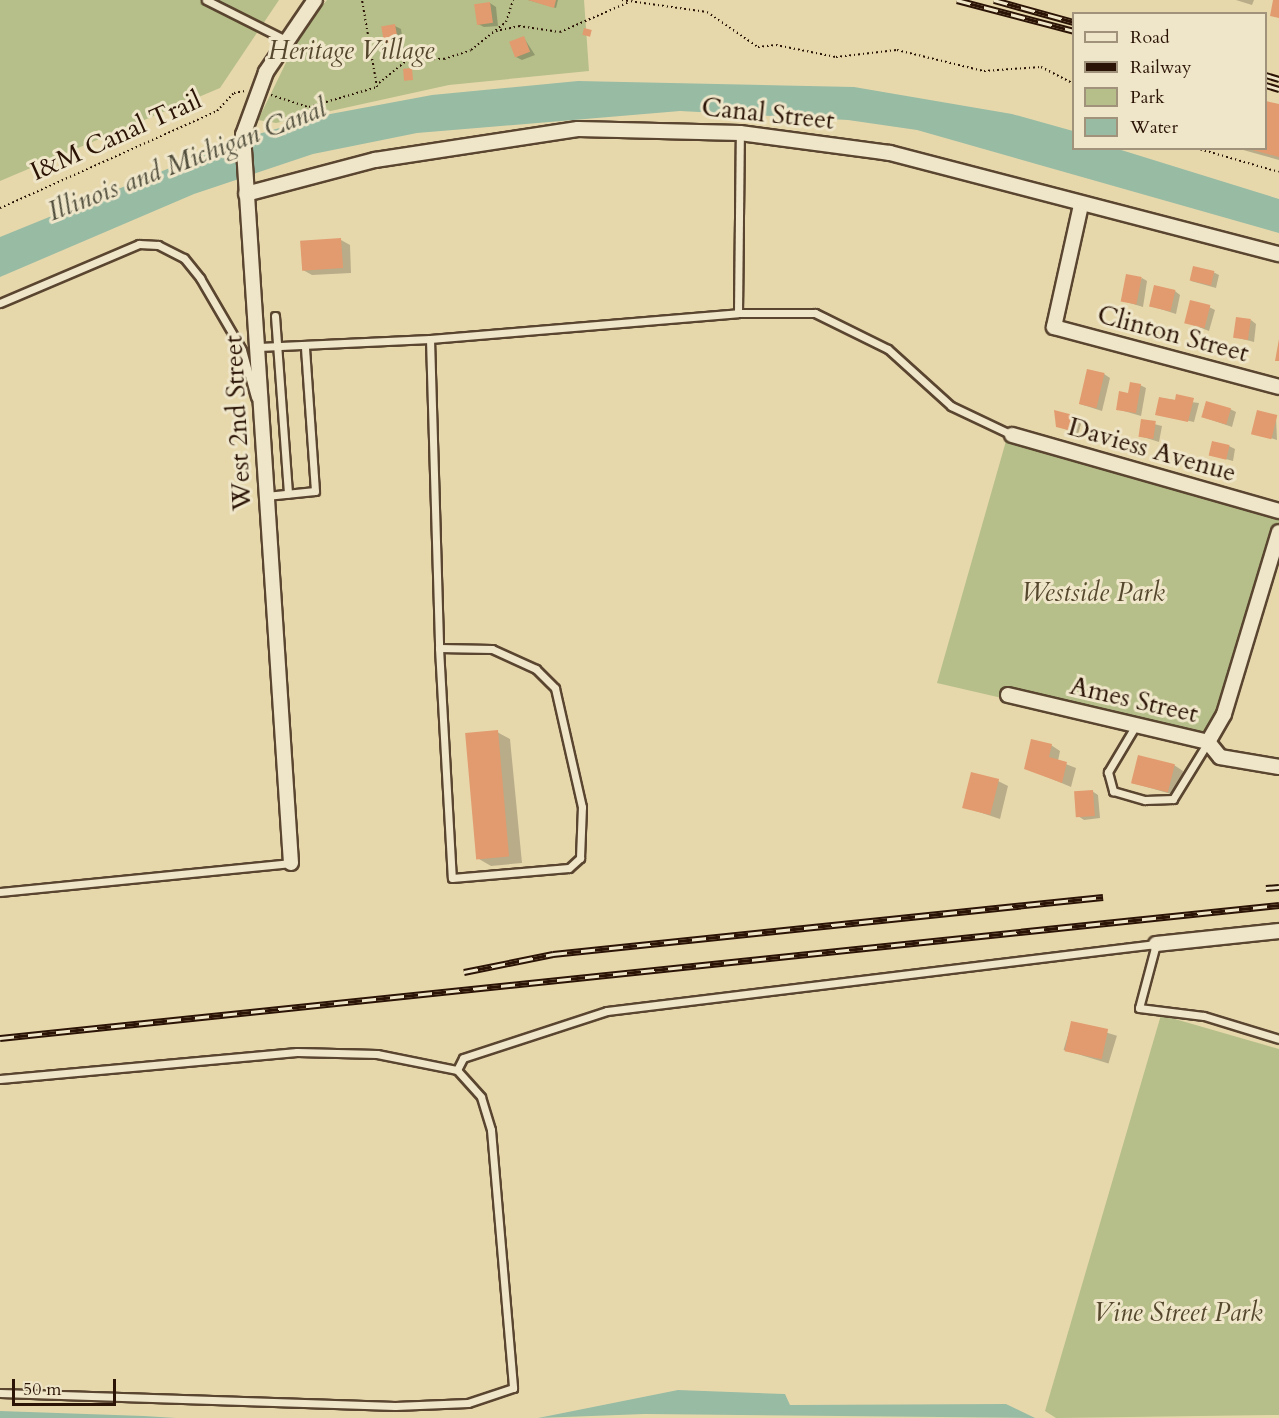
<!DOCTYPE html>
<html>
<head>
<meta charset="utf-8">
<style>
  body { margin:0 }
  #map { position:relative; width:1279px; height:1418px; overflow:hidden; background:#e7d8ac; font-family:Cardo,serif }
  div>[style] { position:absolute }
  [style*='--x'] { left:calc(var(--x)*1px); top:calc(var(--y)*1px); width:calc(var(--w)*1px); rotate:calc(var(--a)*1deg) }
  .green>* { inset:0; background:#b6bf89 }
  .water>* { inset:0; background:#98bba4 }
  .shadow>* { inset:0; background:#0003; transform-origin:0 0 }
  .building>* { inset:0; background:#e29b6f; transform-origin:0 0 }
  .path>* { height:2px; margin-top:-1px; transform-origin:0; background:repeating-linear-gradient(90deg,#2b1406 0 1.5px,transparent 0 4.5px) }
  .roads { filter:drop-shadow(2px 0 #5a4530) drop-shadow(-2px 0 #5a4530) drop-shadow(0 2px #5a4530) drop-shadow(0 -2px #5a4530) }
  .service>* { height:7px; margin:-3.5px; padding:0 3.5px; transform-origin:3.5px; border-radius:3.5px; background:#efe6c9 }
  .minor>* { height:14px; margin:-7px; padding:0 7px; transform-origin:7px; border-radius:7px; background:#efe6c9 }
  .rail>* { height:7px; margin-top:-3.5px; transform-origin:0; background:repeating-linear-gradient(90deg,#efe6c9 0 14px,#2b1406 0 28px); box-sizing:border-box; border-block:2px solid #2b1406 }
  span { translate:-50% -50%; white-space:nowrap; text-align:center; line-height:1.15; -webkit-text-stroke:6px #efe6c9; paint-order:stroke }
  .park-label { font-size:26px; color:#55472d; font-style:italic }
  .street-label { font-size:26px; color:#2b1406 }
  .water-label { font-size:27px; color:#514e3d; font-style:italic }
  .legend { position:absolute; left:1072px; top:12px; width:195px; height:138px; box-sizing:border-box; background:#efe6c9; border:2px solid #a1927b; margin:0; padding:8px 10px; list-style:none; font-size:18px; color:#2b1406 }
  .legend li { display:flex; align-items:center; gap:12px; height:30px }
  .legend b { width:30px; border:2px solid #a1927b }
  .scale { position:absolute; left:12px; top:1379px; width:104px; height:27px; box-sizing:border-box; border:3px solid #2b1406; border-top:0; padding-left:8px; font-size:18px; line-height:21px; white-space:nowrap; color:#2b1406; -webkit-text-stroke:4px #efe6c9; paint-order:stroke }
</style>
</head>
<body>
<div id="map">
  <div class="green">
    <div style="clip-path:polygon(0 0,279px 0,220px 88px,0 181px)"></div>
    <div style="clip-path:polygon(327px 0,584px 0,589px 71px,449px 85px,276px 123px,258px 120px,300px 34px)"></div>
    <div style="clip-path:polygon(1006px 441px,1279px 518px,1279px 556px,1217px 748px,937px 683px)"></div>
    <div style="clip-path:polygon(1161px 1015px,1279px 1049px,1279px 1415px,1056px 1418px,1045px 1411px)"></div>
  </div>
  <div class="water">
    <div style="clip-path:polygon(578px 81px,854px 87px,1012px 114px,1073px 131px,1074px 148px,1118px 149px,1279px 199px,1279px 233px,917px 130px,848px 120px,680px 111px,417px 133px,313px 154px,194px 194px,0 277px,0 237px,241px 139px,325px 115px,432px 95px)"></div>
    <div style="clip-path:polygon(678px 1390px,785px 1394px,790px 1405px,1006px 1404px,1035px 1418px,645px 1414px,538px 1418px)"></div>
    <div style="clip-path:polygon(0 1411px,144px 1416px,176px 1418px,0 1418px)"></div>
  </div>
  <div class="shadow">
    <div style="clip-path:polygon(528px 0,558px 0,556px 8px)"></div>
    <div style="clip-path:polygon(1236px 0,1254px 0,1252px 5px)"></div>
    <div style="clip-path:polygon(490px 3px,496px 7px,498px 26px,484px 27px,478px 24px)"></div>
    <div style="clip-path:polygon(395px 26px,401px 29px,405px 55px,393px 57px,387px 53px)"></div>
    <div style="clip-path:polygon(524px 38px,535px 55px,522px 60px,516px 57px)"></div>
    <div style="clip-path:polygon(1266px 102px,1279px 106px,1279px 160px,1236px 148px,1266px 148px)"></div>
    <div style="clip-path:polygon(341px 240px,350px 245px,351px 273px,312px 275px,303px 270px)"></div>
    <div style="clip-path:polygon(1213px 272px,1219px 275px,1216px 288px,1191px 281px)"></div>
    <div style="clip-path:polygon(1142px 278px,1147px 281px,1143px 307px,1123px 301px)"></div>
    <div style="clip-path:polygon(1175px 291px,1180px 295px,1176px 314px,1151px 306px)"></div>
    <div style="clip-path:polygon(1209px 307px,1215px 310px,1209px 331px,1185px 322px)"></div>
    <div style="clip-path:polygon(1251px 320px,1256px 324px,1254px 342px,1235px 337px)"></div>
    <div style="clip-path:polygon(1104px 374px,1110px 378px,1102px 411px,1080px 404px)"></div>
    <div style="clip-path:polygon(1140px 385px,1146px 388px,1141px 416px,1117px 409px)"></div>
    <div style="clip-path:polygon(1160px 398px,1199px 403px,1194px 422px,1156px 414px)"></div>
    <div style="clip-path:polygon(1230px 409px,1236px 412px,1232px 427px,1203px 417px)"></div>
    <div style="clip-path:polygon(1276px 416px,1277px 440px,1254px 433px)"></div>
    <div style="clip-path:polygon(1076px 418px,1082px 421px,1078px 434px,1057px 426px)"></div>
    <div style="clip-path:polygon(1142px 421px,1162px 426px,1159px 442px,1140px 436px)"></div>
    <div style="clip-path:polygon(1229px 446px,1235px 449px,1233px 461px,1211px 455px)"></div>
    <div style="clip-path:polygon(497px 732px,510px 739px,522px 863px,491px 866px,479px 859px)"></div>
    <div style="clip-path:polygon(1051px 745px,1060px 751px,1058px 761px,1076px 768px,1071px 787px,1026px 768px)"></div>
    <div style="clip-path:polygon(1174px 765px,1183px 771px,1178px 796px,1133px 783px)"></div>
    <div style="clip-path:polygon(998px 781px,1008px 786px,1000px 819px,964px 807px)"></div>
    <div style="clip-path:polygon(1092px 791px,1098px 795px,1100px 818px,1084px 820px,1078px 816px)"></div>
    <div style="left:1072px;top:1022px;width:47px;height:29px;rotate:17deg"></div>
  </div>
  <div class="building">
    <div style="clip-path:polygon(528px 0,556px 0,554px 8px)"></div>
    <div style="clip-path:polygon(1273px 0,1279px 0,1279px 18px,1270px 16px)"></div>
    <div style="left:490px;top:2px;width:21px;height:16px;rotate:82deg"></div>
    <div style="left:395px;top:24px;width:28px;height:14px;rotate:80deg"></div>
    <div style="left:584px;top:28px;width:8px;height:7px;rotate:14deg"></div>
    <div style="left:524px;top:36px;width:17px;height:16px;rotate:69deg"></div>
    <div style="left:412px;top:68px;width:12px;height:9px;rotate:85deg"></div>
    <div style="clip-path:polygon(1266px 101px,1279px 104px,1279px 157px,1249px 149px,1266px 148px)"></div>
    <div style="left:341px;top:238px;width:30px;height:41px;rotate:86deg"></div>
    <div style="left:1193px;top:266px;width:22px;height:15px;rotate:13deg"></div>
    <div style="left:1126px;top:274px;width:16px;height:28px;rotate:11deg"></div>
    <div style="left:1154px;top:285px;width:22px;height:22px;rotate:13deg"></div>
    <div style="left:1190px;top:300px;width:21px;height:24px;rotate:14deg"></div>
    <div style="left:1236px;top:317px;width:15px;height:21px;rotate:8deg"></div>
    <div style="clip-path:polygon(1279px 339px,1279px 361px,1275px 361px)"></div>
    <div style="left:1087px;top:369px;width:18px;height:36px;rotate:13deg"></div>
    <div style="clip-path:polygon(1130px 382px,1141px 384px,1136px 413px,1116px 410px,1119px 391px,1128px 393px)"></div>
    <div style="clip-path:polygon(1176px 394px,1194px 398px,1188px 422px,1155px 415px,1159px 397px,1175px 400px)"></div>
    <div style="left:1206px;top:401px;width:26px;height:17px;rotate:16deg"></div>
    <div style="clip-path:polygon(1054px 410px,1077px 416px,1072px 431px,1056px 427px)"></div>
    <div style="left:1257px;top:410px;width:21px;height:25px;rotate:14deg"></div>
    <div style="left:1141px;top:419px;width:15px;height:18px;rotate:8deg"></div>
    <div style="left:1212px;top:441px;width:18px;height:15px;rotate:13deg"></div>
    <div style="left:498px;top:730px;width:127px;height:33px;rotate:85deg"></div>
    <div style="clip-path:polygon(1031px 739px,1052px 744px,1049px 757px,1067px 762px,1062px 783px,1024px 769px)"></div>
    <div style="left:1138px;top:755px;width:38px;height:29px;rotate:14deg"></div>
    <div style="left:971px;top:772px;width:29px;height:37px;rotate:14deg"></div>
    <div style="left:1093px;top:790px;width:26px;height:19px;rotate:86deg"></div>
    <div style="left:1071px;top:1021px;width:38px;height:31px;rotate:12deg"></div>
  </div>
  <div class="path">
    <div style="--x:622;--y:0;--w:86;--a:8"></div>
    <div style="--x:707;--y:12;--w:62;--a:34.5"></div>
    <div style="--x:758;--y:47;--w:18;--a:-6"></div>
    <div style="--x:776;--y:45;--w:61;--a:11.3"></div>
    <div style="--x:836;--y:57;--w:61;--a:-6.5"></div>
    <div style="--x:897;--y:50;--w:89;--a:13.6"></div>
    <div style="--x:984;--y:71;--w:57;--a:-4"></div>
    <div style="--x:1041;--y:67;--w:37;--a:27"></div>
    <div style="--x:496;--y:31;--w:24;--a:-12"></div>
    <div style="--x:519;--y:26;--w:41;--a:8.3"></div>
    <div style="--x:560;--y:32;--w:75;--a:-23.5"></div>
    <div style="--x:379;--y:83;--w:36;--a:-39"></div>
    <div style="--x:407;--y:60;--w:37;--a:-2"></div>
    <div style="--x:444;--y:59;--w:28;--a:-18"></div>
    <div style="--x:471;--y:50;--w:45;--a:-38.7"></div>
    <div style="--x:506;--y:22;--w:23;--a:-72"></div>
    <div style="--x:271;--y:95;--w:40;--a:18"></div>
    <div style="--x:309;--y:107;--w:71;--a:-16.4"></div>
    <div style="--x:377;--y:87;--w:88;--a:-99.8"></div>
    <div style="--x:1196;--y:148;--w:86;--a:16.1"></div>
    <div style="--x:0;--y:208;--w:238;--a:-24.1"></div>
    <div style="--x:217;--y:111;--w:25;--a:-47"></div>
    <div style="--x:234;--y:93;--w:11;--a:-10"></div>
  </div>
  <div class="roads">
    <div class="service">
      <div style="--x:206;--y:0;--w:87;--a:26.6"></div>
      <div style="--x:0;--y:303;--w:151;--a:-23"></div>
      <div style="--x:139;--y:244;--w:19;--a:3"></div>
      <div style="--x:158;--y:245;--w:29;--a:27"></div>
      <div style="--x:184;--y:258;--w:26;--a:51"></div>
      <div style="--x:200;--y:278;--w:83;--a:59.7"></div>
      <div style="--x:242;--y:350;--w:49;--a:74.5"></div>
      <div style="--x:738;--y:313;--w:180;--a:-89.4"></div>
      <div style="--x:275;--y:316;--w:178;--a:85.8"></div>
      <div style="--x:430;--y:339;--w:309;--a:88.3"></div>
      <div style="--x:439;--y:648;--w:230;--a:86.8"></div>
      <div style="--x:452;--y:878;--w:117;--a:-4.9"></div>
      <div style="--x:569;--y:868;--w:15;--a:-42"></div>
      <div style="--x:580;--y:858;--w:51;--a:-87.8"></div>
      <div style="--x:582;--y:807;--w:122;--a:-102.8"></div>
      <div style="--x:555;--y:688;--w:27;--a:-135"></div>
      <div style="--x:536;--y:669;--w:48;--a:-155.6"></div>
      <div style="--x:492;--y:649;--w:53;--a:-178.9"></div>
      <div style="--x:259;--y:347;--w:171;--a:-2.7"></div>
      <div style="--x:430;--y:339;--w:309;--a:-4.8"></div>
      <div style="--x:738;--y:313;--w:77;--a:0"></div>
      <div style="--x:815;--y:313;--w:81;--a:26.3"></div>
      <div style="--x:888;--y:349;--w:85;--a:42.1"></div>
      <div style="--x:951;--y:406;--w:68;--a:25.4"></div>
      <div style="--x:266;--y:496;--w:49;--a:-5.8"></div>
      <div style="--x:315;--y:491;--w:144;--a:-94"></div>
      <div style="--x:1136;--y:725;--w:55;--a:120.8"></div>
      <div style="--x:1108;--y:772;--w:20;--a:75"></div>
      <div style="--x:1113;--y:791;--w:33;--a:16"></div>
      <div style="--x:1145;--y:800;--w:28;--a:-2"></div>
      <div style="--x:1173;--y:799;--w:67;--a:-58.4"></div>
      <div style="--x:0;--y:892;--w:292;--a:-5.7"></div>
      <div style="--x:457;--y:1070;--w:13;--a:-63"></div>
      <div style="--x:463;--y:1058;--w:151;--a:-18.1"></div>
      <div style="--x:607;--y:1011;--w:553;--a:-6.96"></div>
      <div style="--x:1156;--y:944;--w:66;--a:104.9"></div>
      <div style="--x:1139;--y:1008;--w:65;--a:7"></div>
      <div style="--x:1204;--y:1016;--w:78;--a:17"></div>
      <div style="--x:0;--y:1079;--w:298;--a:-5.2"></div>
      <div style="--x:297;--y:1052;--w:80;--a:1.4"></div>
      <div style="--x:377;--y:1054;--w:82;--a:11.3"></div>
      <div style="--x:457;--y:1070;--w:36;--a:48"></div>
      <div style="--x:481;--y:1097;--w:34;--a:73"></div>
      <div style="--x:491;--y:1130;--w:259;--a:85.1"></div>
      <div style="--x:513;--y:1388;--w:47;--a:161.6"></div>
      <div style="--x:468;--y:1403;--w:73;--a:177.6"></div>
      <div style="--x:395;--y:1406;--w:395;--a:-178.1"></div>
    </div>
    <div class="minor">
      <div style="--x:246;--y:194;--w:133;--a:-14.8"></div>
      <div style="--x:375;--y:160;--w:205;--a:-8.7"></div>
      <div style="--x:578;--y:129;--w:162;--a:1.4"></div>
      <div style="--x:740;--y:133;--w:151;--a:7.6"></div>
      <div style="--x:890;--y:153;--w:402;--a:14.6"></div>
      <div style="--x:1081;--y:205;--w:125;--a:102.5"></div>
      <div style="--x:1054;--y:327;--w:233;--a:14.9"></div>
      <div style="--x:1012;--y:435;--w:278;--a:15.9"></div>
      <div style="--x:1008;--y:695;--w:205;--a:13.2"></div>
      <div style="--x:1208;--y:742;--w:19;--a:51"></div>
      <div style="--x:1220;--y:757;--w:60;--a:9.6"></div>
      <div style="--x:1208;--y:742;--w:32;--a:-60"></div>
      <div style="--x:1224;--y:714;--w:190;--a:-73.2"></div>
      <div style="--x:291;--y:863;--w:730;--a:-93.77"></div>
      <div style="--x:243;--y:135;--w:67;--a:-69.9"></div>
      <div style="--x:266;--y:72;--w:87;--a:-55.8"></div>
      <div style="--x:1156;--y:944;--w:124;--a:-6"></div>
    </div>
  </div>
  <div class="rail">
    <div style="--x:957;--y:0;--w:121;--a:14.8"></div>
    <div style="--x:994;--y:0;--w:83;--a:15.4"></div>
    <div style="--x:1266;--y:75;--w:14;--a:17"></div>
    <div style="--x:1266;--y:85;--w:14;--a:17"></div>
    <div style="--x:1266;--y:888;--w:13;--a:-4"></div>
    <div style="--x:464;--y:972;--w:91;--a:-11.4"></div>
    <div style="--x:553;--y:954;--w:553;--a:-5.92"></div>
    <div style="--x:0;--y:1038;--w:1286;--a:-5.94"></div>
  </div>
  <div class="park-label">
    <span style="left:351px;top:51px">Heritage Village</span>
    <span style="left:1093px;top:593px">Westside Park</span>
    <span style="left:1178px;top:1313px">Vine Street Park</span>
  </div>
  <div class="street-label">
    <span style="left:768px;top:114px;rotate:6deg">Canal Street</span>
    <span style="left:116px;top:136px;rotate:-24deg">I&amp;M Canal Trail</span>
    <span style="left:1173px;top:334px;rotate:15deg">Clinton Street</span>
    <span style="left:238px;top:423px;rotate:-93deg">West 2nd Street</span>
    <span style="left:1152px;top:450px;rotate:16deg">Daviess Avenue</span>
    <span style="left:1134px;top:700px;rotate:13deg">Ames Street</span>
  </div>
  <div class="water-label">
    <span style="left:187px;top:160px;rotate:-21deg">Illinois and Michigan Canal</span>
  </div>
  <ul class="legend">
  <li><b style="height:8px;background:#efe6c9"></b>Road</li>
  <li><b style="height:8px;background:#2b1406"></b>Railway</li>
  <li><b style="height:16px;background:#b6bf89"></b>Park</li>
  <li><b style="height:16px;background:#98bba4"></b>Water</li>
  </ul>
  <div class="scale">50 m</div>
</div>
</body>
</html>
